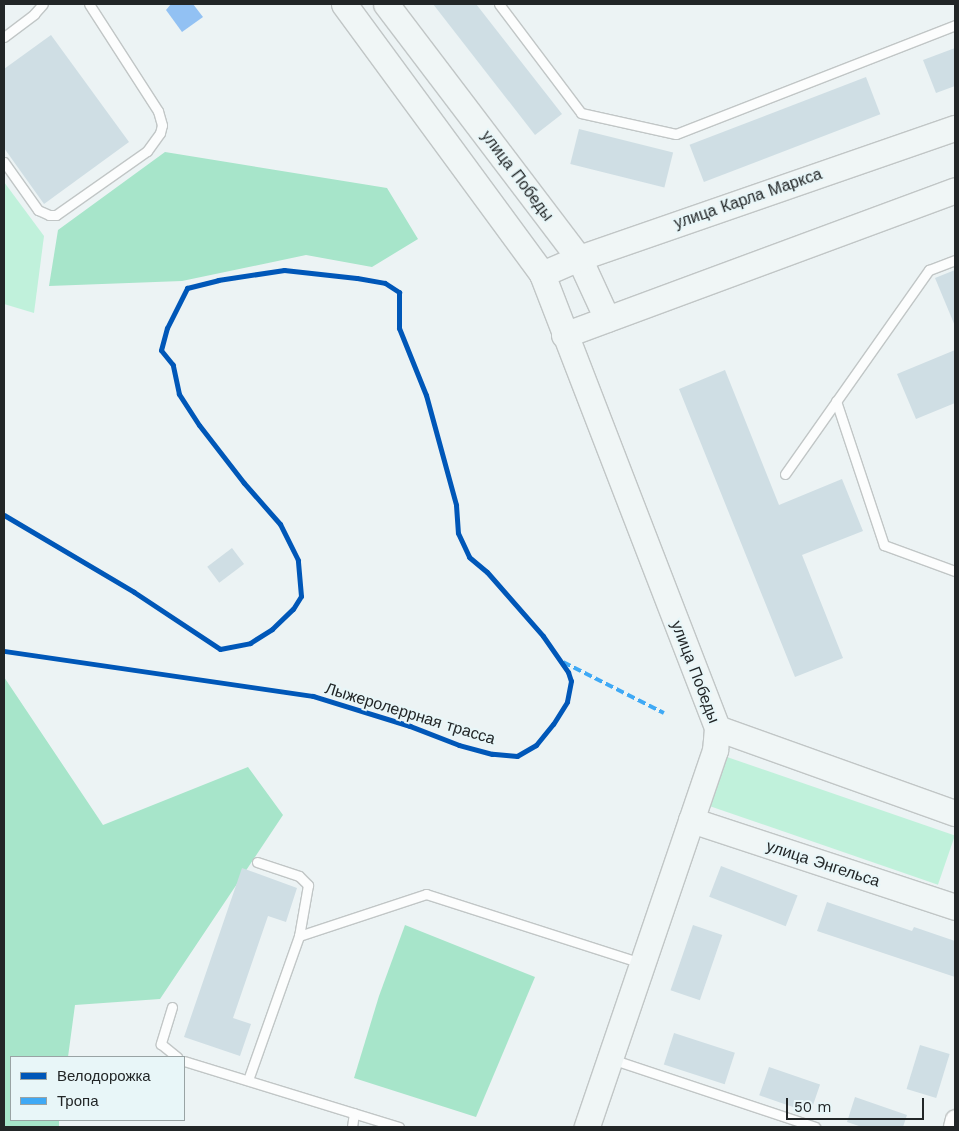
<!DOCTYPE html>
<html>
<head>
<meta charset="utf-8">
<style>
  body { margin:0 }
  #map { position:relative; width:959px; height:1131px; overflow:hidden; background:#ecf3f4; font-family:"Work Sans",sans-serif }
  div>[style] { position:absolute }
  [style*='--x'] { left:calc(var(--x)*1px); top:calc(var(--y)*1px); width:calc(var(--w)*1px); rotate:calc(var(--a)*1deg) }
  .green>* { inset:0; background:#c0f1db; transform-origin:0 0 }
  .forest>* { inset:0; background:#a7e5ca }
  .water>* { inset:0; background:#92c1f3 }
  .building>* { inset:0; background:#cfdee4; transform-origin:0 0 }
  .roads { filter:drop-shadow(1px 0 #c1c6c6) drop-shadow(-1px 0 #c1c6c6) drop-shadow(0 1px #c1c6c6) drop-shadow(0 -1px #c1c6c6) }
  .lane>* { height:9px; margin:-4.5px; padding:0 4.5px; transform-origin:4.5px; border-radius:4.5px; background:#fcfdfd }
  .street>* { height:18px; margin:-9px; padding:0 9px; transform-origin:9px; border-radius:9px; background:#fcfdfd }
  .secondary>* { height:25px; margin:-12.5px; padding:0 12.5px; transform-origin:12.5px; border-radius:12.5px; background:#f0f6f6 }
  .quiet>* { height:4px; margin-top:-2px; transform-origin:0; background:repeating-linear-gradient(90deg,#3fa9f5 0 8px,transparent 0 12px) }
  .cycleway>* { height:5px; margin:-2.5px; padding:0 2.5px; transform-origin:2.5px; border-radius:2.5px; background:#0057b8 }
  span { translate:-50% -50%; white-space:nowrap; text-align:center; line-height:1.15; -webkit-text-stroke:4px #e8f6f8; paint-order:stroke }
  .street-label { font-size:16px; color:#222627 }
  .frame { position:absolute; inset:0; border:5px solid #222627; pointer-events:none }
  .legend { position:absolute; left:10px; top:1056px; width:175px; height:65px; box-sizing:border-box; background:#e8f6f8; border:1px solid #99a3a4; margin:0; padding:6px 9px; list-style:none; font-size:15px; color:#222627 }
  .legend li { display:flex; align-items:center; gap:10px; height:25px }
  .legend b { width:25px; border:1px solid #99a3a4 }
  .scale { position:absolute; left:786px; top:1098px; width:138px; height:22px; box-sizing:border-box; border:2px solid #222627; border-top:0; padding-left:6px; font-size:15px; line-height:18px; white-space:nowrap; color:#222627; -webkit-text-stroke:4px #e8f6f8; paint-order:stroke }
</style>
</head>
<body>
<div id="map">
  <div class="green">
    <div style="clip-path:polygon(4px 182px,44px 236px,34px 313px,4px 304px)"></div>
    <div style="left:727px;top:757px;width:241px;height:52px;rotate:19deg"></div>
  </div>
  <div class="forest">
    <div style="clip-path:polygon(165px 152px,387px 188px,418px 239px,372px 267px,306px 255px,182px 281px,49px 286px,58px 230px)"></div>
    <div style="clip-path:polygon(4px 677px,103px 825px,248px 767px,283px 815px,160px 999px,75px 1005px,68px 1057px,11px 1057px,11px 1120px,59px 1120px,59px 1127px,4px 1127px)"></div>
    <div style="clip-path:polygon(405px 925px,535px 977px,476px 1117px,354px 1078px,379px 996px)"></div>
  </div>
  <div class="water">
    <div style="clip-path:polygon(171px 4px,193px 4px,203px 17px,182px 32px,166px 10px)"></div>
  </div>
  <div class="building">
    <div style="clip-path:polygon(433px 4px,476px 4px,562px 114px,535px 135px)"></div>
    <div style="clip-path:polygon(51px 35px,129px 142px,44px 204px,4px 148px,4px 69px)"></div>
    <div style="clip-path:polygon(955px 48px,955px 86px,936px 93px,923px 60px)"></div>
    <div style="left:866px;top:77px;width:40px;height:189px;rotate:69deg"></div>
    <div style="left:579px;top:129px;width:97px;height:36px;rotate:14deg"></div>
    <div style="clip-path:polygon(955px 270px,955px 326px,935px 278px)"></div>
    <div style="clip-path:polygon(955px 350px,955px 403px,916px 419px,897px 374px)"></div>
    <div style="clip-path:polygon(725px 370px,779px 505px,842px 479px,863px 531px,802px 555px,843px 658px,795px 677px,679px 389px)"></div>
    <div style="left:232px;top:548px;width:20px;height:31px;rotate:53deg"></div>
    <div style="left:721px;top:866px;width:82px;height:33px;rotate:21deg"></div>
    <div style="clip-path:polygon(242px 868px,297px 888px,286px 922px,268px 916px,233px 1018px,251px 1024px,240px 1056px,184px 1037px)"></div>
    <div style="clip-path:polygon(827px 902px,912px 931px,914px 927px,955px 941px,955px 977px,817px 931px)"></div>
    <div style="left:693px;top:925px;width:31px;height:69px;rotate:19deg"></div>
    <div style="left:674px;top:1033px;width:64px;height:33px;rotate:18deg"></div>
    <div style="left:920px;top:1045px;width:31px;height:46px;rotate:17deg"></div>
    <div style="left:769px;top:1067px;width:54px;height:30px;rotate:19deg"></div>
    <div style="clip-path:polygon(855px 1097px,907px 1115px,903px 1127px,862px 1127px,847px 1122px)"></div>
  </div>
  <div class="roads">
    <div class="lane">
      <div style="--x:499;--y:4;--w:136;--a:53"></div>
      <div style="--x:581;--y:113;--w:97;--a:12.5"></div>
      <div style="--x:676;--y:134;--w:300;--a:-21.3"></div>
      <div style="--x:4;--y:37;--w:38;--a:-37"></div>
      <div style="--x:34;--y:14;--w:13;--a:-48"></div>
      <div style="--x:4;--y:162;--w:59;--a:54.7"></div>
      <div style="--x:38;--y:210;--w:12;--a:24"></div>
      <div style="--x:49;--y:215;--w:7;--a:0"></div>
      <div style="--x:56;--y:215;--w:111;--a:-35.1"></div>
      <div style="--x:147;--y:151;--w:22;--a:-54"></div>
      <div style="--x:160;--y:133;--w:8;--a:-76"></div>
      <div style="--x:162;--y:125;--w:15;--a:-106"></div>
      <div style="--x:158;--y:111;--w:127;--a:-122.8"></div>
      <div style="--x:836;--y:401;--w:152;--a:71.6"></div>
      <div style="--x:884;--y:545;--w:76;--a:20.1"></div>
      <div style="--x:785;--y:474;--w:250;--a:-54.8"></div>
      <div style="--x:929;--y:270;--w:28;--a:-21"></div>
      <div style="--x:257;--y:862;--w:44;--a:18.4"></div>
      <div style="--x:299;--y:876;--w:13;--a:45"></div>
      <div style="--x:308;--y:885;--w:52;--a:100"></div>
      <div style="--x:172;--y:1007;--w:39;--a:107"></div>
      <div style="--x:161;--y:1044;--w:21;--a:39"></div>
      <div style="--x:611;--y:1059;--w:215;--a:18.4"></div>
      <div style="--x:184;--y:1061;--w:225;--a:17.1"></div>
      <div style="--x:248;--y:1080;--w:153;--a:-70.5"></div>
      <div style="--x:299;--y:936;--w:134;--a:-18.3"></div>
      <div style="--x:426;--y:894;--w:226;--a:17.8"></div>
      <div style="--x:352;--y:1127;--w:14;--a:-82"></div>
    </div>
    <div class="street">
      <div style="--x:953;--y:1127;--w:8;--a:-76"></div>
    </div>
    <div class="secondary">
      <div style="--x:344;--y:4;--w:335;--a:53.7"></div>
      <div style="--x:542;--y:274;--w:487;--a:68.9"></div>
      <div style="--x:717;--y:728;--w:22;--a:95"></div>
      <div style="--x:715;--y:750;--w:398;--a:108.8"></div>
      <div style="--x:386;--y:4;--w:319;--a:52.8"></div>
      <div style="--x:579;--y:258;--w:67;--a:65.3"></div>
      <div style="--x:542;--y:274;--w:40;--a:-23.4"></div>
      <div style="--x:579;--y:258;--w:398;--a:-19.1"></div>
      <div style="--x:564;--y:335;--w:417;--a:-20.3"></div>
      <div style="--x:717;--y:728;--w:253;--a:19.7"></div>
      <div style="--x:691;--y:820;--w:278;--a:18.2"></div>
    </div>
  </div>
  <div class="quiet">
    <div style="--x:563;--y:662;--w:113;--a:26.8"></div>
  </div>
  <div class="cycleway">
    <div style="--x:4;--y:515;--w:151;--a:30.6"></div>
    <div style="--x:134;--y:592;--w:103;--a:33.5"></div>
    <div style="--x:220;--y:649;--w:31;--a:-11"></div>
    <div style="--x:250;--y:643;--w:26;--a:-32"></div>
    <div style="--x:272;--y:629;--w:29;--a:-44"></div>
    <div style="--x:293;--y:609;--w:15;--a:-58"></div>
    <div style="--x:301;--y:596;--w:36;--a:-95"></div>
    <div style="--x:298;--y:560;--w:40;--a:-116.6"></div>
    <div style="--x:280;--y:524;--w:55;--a:-131.3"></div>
    <div style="--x:244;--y:483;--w:73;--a:-127.8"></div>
    <div style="--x:199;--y:425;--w:37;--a:-123"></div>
    <div style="--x:179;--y:394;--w:30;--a:-102"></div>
    <div style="--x:173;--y:365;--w:19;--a:-129"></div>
    <div style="--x:161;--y:350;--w:23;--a:-75"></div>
    <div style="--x:167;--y:328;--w:45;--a:-63.4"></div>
    <div style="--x:187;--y:288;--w:32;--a:-14"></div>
    <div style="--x:218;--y:280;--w:67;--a:-8.6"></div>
    <div style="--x:284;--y:270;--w:73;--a:6.3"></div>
    <div style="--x:357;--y:278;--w:28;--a:10"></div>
    <div style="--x:385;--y:283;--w:17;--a:33"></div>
    <div style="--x:399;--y:292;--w:36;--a:90"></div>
    <div style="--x:399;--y:328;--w:72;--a:68.1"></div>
    <div style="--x:426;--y:395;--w:114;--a:74.7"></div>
    <div style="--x:456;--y:505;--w:28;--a:86"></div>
    <div style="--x:458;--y:533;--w:26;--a:65"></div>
    <div style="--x:469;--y:557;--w:23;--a:40"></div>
    <div style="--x:487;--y:572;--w:85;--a:48.8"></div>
    <div style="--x:543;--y:636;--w:44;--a:55.2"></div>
    <div style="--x:568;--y:672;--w:9;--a:72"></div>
    <div style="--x:571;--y:681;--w:21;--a:101"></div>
    <div style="--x:567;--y:702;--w:26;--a:122"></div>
    <div style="--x:553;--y:724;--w:27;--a:129"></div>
    <div style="--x:536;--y:745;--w:22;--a:150"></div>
    <div style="--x:517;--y:756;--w:25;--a:-175"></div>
    <div style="--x:492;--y:754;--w:34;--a:-165"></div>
    <div style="--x:459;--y:745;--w:53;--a:-158.8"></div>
    <div style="--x:410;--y:726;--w:102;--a:-162.8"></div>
    <div style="--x:313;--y:696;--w:312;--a:-171.7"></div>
  </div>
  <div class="street-label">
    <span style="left:517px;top:176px;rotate:53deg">улица Победы</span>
    <span style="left:748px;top:199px;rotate:-19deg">улица Карла Маркса</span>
    <span style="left:695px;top:672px;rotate:69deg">улица Победы</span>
    <span style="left:410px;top:714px;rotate:17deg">Лыжеролеррная трасса</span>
    <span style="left:823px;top:864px;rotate:18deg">улица Энгельса</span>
  </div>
  <div class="frame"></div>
  <ul class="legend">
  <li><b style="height:6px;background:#0057b8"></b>Велодорожка</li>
  <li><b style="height:6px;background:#3fa9f5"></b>Тропа</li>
  </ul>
  <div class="scale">50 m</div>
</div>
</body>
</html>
